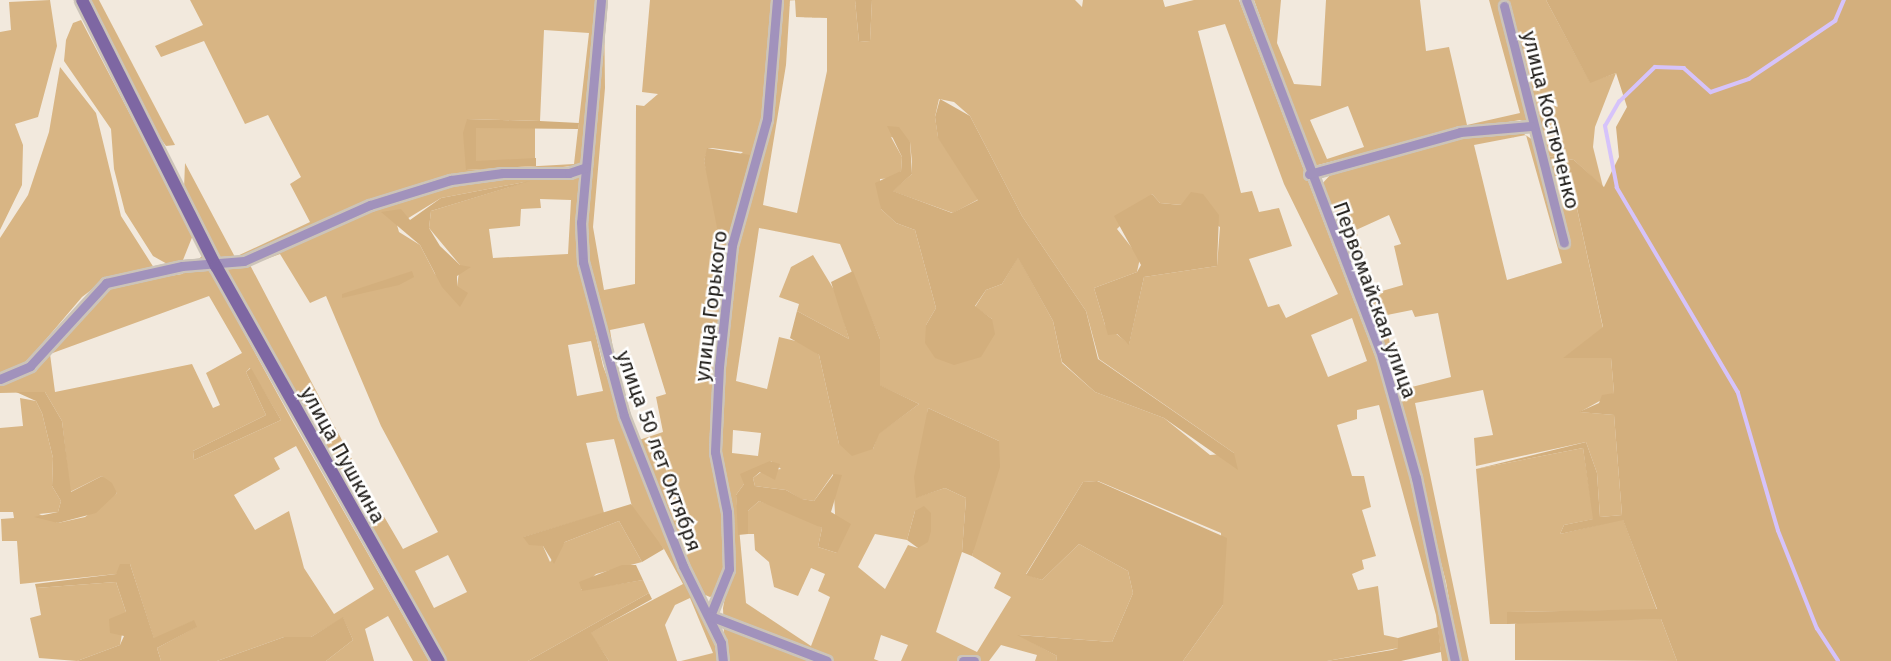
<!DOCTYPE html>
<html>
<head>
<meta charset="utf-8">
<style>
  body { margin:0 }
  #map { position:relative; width:1891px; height:661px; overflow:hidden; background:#f2e9dd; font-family:"Fira Sans",sans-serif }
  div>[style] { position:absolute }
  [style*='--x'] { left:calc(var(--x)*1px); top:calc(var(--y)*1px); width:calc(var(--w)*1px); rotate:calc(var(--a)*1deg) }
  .green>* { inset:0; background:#d8b584; transform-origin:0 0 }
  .forest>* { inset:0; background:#d3af7d }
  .stream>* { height:3.5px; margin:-1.75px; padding:0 1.75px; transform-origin:1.75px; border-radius:1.75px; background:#d6c3fa }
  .roads { filter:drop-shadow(2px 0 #ccc4b9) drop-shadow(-2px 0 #ccc4b9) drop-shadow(0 2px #ccc4b9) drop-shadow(0 -2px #ccc4b9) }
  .street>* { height:9px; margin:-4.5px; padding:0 4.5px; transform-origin:4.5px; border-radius:4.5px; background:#a192bc }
  .secondary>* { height:12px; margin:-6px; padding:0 6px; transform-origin:6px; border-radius:6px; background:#7e67a3 }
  span { translate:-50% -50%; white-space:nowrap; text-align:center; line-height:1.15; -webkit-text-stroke:5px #fff; paint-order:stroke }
  .street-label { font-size:21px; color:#1e1b17 }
</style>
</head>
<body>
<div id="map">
  <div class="green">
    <div style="clip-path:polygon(50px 0,57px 46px,38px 117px,15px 124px,23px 145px,22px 185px,0 230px,0 32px,11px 30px,9px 2px)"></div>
    <div style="clip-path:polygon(88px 0,99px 0,175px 145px,166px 146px,150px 124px)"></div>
    <div style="clip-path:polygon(evenodd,190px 0,598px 0,582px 165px,449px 179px,243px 259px,221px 262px,184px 189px,185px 163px,235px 257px,310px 222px,290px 184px,301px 177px,268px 115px,245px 124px,204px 41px,161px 57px,155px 46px,203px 25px,190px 0,544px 30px,589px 33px,574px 164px,466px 170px,467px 119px,540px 121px,544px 30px)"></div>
    <div style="clip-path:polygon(evenodd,604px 0,605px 88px,593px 227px,604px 290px,635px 284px,636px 105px,644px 106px,658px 94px,642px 92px,650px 0,775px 0,763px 122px,730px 245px,713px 450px,724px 510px,725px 567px,718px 593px,710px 597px,703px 594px,685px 561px,624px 411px,587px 268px,585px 220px,604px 0,708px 148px,712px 148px,743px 152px,709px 180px,704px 161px,708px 148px,604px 0,644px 323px,666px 394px,656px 397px,663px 432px,639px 440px,618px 380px,610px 330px,644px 323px)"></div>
    <div style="clip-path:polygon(evenodd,780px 0,790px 0,786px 65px,763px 205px,797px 213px,827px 71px,827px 18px,796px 17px,795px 0,855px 0,859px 42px,870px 41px,872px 0,1075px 0,1082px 7px,1083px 0,1163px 0,1165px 7px,1194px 0,1239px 0,1382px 374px,1434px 565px,1452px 661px,1442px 661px,1436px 615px,1379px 405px,1357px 410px,1357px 419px,1337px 425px,1352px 476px,1364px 476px,1371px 507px,1362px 510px,1376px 556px,1362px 560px,1364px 569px,1352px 574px,1358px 590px,1378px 586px,1384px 635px,1398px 638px,1398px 648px,1327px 661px,1183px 661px,1223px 605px,1221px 533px,1098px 481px,1083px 482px,1026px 574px,1042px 580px,1079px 544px,1128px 571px,1133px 593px,1112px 642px,1019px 635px,1057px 656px,1056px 661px,1035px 661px,1037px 655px,1001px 645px,989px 661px,901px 661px,908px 645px,881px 635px,874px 659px,879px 661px,725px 661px,723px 608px,731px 566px,720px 445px,721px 363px,735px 246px,770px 119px,780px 0,1225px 24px,1284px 184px,1338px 294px,1286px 318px,1279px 304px,1268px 307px,1249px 259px,1292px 246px,1279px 208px,1259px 212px,1252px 191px,1241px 193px,1198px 31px,1225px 24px,780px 0,939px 99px,954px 102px,970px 116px,1022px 216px,1086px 311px,1099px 359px,1234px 453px,1210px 455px,1164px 418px,1095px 392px,1062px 363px,1053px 321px,1018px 257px,1002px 284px,986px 290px,975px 307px,992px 319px,926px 325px,936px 308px,915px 230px,896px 223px,881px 209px,880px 179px,894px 178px,901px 171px,902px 157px,891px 137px,910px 142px,912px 162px,912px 174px,892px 191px,953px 213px,979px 199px,938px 137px,935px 117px,939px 99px,780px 0,1152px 194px,1160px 203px,1182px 205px,1220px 227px,1217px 266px,1144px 277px,1129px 344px,1105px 325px,1094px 288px,1137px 272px,1140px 258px,1117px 229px,1152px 194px,780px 0,759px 228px,840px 244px,880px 339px,879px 385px,919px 404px,878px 434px,873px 449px,839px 444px,819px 355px,804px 343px,779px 337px,767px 389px,736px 381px,759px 228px,780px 0,1352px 318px,1367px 361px,1328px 377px,1311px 335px,1352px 318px,780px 0,928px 408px,999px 441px,972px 556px,1001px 573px,994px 588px,1011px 597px,977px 652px,936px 632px,962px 552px,966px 498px,945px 488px,917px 497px,928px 408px,780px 0,733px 430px,761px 433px,758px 456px,732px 453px,733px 430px,780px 0,771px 461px,781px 469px,761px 472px,753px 478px,755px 486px,786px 490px,801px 499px,814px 501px,833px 474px,837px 553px,818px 547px,822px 528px,798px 514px,759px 501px,748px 511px,748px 534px,754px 534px,755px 550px,769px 562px,774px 587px,798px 596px,811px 568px,825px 574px,818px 591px,830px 597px,811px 646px,746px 603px,736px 495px,744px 484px,771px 461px,780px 0,915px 511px,918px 548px,908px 545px,885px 589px,858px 567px,875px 534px,907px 540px,915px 511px)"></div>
    <div style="clip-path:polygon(evenodd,1254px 0,1281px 0,1277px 43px,1294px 84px,1321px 86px,1326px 0,1420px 0,1426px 51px,1449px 47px,1467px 125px,1520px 113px,1489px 0,1546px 0,1590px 82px,1616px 73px,1595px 127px,1593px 147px,1603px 187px,1574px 160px,1547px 156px,1534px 125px,1520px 120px,1444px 133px,1314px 166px,1254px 0,1348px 106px,1364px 147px,1327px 159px,1310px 120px,1348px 106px)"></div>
    <div style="clip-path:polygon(81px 20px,193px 235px,183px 260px,169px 265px,153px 256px,125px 212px,114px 169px,111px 129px,64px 61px,66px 40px,73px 23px)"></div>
    <div style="clip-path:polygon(60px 67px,96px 113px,121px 216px,156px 271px,103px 281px,82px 297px,25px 364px,0 374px,0 238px,28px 195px,49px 132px)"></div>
    <div style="left:476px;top:128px;width:59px;height:33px"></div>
    <div style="clip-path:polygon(evenodd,1518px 130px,1533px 140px,1560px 249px,1568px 245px,1555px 187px,1573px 190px,1603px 328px,1564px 358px,1611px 358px,1614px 393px,1580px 412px,1614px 415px,1622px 515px,1600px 517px,1597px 473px,1586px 442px,1476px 466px,1474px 438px,1493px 435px,1483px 390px,1415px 403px,1469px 661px,1460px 661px,1446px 582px,1394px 383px,1321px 185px,1332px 173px,1396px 151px,1470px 134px,1518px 130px,1526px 135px,1562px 263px,1507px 280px,1474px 145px,1526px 135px,1518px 130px,1389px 215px,1401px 244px,1394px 246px,1403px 285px,1375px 293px,1356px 230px,1389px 215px,1518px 130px,1412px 310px,1415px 317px,1438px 313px,1451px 377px,1404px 389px,1382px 316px,1412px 310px)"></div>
    <div style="clip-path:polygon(evenodd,582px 170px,582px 275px,603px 366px,666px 532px,711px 625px,718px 661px,681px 661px,713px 653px,690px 598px,675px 605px,665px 625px,677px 661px,609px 661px,590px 633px,683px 584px,664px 549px,634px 514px,614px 439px,586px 443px,604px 513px,524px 537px,543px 546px,550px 562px,565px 542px,619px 521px,642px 562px,596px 574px,581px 590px,643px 580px,649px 593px,528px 661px,447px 661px,225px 268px,372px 207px,453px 181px,582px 170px,525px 182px,431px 211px,429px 228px,460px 265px,457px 286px,435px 274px,420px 245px,399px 232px,397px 225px,441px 198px,525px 182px,582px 170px,540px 199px,571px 200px,568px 254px,493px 258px,489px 229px,520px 226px,521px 209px,541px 208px,540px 199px,582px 170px,280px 254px,310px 303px,326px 296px,381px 426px,438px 532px,403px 549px,365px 484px,250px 265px,280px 254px,582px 170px,591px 341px,603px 391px,577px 396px,568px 345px,591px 341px,582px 170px,448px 555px,467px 592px,434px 608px,415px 571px,448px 555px)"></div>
    <div style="clip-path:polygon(813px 255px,836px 293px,849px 339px,797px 311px,799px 304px,779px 297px,791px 267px)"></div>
    <div style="clip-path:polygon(evenodd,202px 256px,294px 424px,429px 661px,413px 661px,388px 616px,365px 629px,374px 661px,326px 661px,353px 640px,343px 618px,311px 637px,284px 637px,217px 661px,161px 661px,157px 648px,196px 627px,193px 621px,154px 639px,130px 564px,116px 574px,20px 584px,17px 541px,2px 541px,1px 519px,14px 518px,13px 512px,0 512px,0 428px,23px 426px,20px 398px,36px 401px,42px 413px,53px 458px,52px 486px,61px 501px,58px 512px,39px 514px,58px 523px,85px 517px,117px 493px,102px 476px,70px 492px,62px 421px,45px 392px,0 393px,0 382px,31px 370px,108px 286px,182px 274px,202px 256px,209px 296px,242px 353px,206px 373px,220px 405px,213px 408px,192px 364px,55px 392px,50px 354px,209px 296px,202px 256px,250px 368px,281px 420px,194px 460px,193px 451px,266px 415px,246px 372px,250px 368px,202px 256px,296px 446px,374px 589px,334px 614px,304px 568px,289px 511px,255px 530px,234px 495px,280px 469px,274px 458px,296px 446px)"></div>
    <div style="clip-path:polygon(1583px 448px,1594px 519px,1564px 525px,1560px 534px,1623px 519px,1657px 610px,1508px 612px,1507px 624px,1490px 624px,1476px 469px)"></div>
    <div style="clip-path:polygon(116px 582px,126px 612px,120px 645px,77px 661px,39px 658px,30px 618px,41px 615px,36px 588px)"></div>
    <div style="clip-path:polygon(1661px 619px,1677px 661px,1515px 660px,1515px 624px,1523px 620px)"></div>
  </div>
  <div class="forest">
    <div style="clip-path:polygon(855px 0,872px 0,870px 41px,859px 42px)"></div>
    <div style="clip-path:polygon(1546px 0,1891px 0,1891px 661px,1677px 661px,1661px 619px,1507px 624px,1507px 612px,1657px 609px,1623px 520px,1560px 534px,1564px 525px,1593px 519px,1583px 448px,1476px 469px,1586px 442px,1597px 473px,1600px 517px,1622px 515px,1614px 415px,1579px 412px,1599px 403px,1602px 395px,1614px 393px,1611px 358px,1563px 358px,1603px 327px,1573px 190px,1555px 187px,1547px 156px,1574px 160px,1604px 187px,1619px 157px,1616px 127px,1627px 107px,1616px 73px,1590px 83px)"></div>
    <div style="clip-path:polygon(940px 99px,970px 116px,1022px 216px,1086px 311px,1098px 359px,1234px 453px,1238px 470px,1164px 418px,1095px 392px,1062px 362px,1053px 321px,1018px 258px,1002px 284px,986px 290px,975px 306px,992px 319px,995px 334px,981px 357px,954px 365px,935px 358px,925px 343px,926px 325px,936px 308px,915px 230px,896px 223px,881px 209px,875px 183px,901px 171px,902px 157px,887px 126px,899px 127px,910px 142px,912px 174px,893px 191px,952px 213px,978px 200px,938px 138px,935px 117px)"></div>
    <div style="clip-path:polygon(467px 119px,540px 121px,579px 123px,578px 129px,476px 128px,476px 161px,536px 158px,536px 166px,466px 170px,463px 133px)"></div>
    <div style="clip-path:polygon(707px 148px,750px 155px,727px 247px,720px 243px,704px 161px)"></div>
    <div style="clip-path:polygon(530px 181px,431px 211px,429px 228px,440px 246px,460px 265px,471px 267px,457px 276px,457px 286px,468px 293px,460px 307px,442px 287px,420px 245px,381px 212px,401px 209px,410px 220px,441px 198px)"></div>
    <div style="clip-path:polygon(1191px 192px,1203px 194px,1219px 215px,1217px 266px,1144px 277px,1129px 345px,1117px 334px,1108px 335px,1094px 288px,1137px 272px,1141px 265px,1114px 216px,1152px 194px,1160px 203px,1181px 205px)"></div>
    <div style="clip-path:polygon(412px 271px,414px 277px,399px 285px,342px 298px,342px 294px)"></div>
    <div style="clip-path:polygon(853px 271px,880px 339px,880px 385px,919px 404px,879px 434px,873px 449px,852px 456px,839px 444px,819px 355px,790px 338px,797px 311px,849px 339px,831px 282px)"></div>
    <div style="clip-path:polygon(251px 368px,281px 420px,194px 460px,193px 451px,266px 415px,246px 372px)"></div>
    <div style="clip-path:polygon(16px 392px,45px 392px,62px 421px,71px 492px,102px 476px,112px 483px,117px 493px,96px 513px,58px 523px,34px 517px,58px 512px,61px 501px,52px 486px,53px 458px,42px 413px,36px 401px)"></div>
    <div style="clip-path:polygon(928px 408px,999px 441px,1000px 467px,972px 556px,962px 552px,966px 498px,945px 488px,916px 498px,914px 477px)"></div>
    <div style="clip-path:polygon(770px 461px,780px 464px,775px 480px,760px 472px,753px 478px,755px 486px,786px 490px,802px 499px,814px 501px,834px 474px,842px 475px,831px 512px,851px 524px,837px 553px,818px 547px,822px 528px,759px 501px,748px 511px,748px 534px,738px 535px,736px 495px,744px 484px,740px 474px)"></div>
    <div style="clip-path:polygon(1097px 481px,1227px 538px,1223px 605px,1183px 661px,1056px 661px,1057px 656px,1017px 635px,1112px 642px,1133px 593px,1128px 571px,1079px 544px,1042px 580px,1026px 575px,1083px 482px)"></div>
    <div style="clip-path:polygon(631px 504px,664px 549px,642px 562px,619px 521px,565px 542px,554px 564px,543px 546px,529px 545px,523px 537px)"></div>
    <div style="clip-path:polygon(924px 506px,931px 513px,931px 531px,928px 542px,918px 548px,907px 540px,915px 511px)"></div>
    <div style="clip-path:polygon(120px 564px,130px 564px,154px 638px,194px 620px,197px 627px,157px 648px,161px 661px,77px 661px,120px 645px,124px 636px,110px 633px,109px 619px,126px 612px,116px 582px,36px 588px,35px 584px,116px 574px)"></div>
    <div style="clip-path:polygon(622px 565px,636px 565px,643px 580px,582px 591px,579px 582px)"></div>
    <div style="clip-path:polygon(649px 593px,652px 599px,591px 633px,609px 661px,528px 661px)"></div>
    <div style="clip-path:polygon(343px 617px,353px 640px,326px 661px,217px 661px,284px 637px,311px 637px)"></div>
    <div style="clip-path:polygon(1438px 627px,1441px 652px,1401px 661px,1327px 661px,1392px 650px,1398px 648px,1398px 638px)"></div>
  </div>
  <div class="stream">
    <div style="--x:1838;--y:661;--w:38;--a:-123"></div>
    <div style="--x:1817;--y:629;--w:105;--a:-111.7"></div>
    <div style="--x:1778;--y:531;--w:144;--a:-106.2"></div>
    <div style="--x:1738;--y:393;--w:238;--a:-120.6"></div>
    <div style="--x:1617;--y:188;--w:63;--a:-101"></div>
    <div style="--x:1605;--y:126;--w:28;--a:-60"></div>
    <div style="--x:1619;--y:102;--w:50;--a:-44.2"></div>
    <div style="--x:1655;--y:67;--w:29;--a:2"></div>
    <div style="--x:1684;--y:68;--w:36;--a:42"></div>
    <div style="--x:1711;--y:92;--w:40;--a:-18.9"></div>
    <div style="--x:1749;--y:79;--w:104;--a:-34"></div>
    <div style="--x:1835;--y:21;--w:23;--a:-67"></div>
  </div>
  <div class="roads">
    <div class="street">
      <div style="--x:601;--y:0;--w:223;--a:95.1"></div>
      <div style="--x:581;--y:222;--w:40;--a:87.1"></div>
      <div style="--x:583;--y:262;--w:159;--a:75.1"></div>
      <div style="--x:624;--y:416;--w:161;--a:68.5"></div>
      <div style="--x:683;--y:566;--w:86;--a:63.7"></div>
      <div style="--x:721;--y:643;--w:18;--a:84"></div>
      <div style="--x:777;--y:0;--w:119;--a:94.8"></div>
      <div style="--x:767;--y:119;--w:131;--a:105.5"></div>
      <div style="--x:732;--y:245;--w:122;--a:96.1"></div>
      <div style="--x:719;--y:366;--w:86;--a:92.7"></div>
      <div style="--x:715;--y:452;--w:61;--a:78.7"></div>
      <div style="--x:727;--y:512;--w:57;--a:88"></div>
      <div style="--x:729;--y:569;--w:51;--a:112"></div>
      <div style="--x:710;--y:616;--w:125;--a:21"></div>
      <div style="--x:1246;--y:0;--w:382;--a:69.1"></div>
      <div style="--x:1382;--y:357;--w:126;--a:74.3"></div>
      <div style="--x:1416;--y:478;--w:187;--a:78"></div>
      <div style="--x:1504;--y:6;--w:244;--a:75.8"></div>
      <div style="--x:1309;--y:174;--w:157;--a:-15.5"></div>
      <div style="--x:1460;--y:132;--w:71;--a:-4.8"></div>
      <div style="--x:0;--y:379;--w:33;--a:-23"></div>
      <div style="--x:30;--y:366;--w:113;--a:-47.5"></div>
      <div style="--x:106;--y:283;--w:78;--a:-12.6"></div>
      <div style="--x:182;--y:266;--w:62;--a:-4.6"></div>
      <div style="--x:244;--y:261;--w:138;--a:-24"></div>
      <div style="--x:370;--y:205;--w:85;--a:-17.2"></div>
      <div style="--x:451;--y:180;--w:52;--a:-7.7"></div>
      <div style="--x:503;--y:173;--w:66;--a:0"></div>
      <div style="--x:569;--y:173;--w:18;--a:-19"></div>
      <div style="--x:963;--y:661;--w:11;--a:0"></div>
    </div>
    <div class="secondary">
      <div style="--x:82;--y:0;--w:298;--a:63.3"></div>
      <div style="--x:216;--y:266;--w:454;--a:60.6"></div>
    </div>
  </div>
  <div class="street-label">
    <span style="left:1551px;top:120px;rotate:76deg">улица Костюченко</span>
    <span style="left:1375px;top:300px;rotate:70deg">Первомайская улица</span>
    <span style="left:711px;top:306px;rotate:-83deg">улица Горького</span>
    <span style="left:659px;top:451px;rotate:70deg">улица 50 лет Октября</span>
    <span style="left:343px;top:455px;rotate:61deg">улица Пушкина</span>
  </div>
</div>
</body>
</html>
